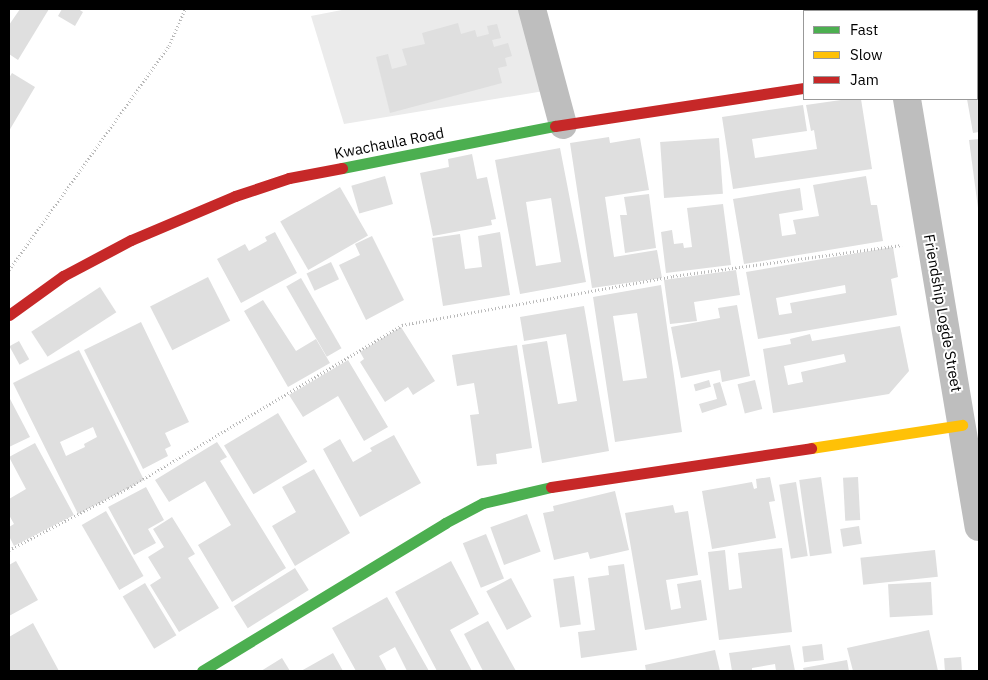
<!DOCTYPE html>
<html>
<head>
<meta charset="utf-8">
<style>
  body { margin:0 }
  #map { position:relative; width:988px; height:680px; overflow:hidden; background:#fff; font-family:"IBM Plex Sans",sans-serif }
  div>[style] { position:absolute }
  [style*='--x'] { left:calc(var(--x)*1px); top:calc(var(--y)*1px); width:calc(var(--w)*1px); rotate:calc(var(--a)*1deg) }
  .green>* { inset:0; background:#ebebeb }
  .building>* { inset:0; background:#dfdfdf; transform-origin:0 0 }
  .path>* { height:3px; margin-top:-1.5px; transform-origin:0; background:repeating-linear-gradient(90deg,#b9b9b9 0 1px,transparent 0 3.5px) }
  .street>* { height:28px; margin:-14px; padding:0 14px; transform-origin:14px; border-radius:14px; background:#bebebe }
  .fast>* { height:11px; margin:-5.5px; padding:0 5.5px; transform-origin:5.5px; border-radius:5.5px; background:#4caf50 }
  .slow>* { height:11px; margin:-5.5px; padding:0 5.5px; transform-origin:5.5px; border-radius:5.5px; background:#ffc107 }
  .jam>* { height:11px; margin:-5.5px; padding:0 5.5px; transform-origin:5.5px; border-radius:5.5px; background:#c62828 }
  span { translate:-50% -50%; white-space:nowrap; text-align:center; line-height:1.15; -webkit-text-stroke:4px #fff; paint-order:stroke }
  .street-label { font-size:15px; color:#000 }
  .frame { position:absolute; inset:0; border:10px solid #000; pointer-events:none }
  .legend { position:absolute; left:803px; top:10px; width:175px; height:90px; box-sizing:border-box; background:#fff; border:1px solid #999; margin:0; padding:6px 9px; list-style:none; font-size:15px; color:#000 }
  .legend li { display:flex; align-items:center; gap:10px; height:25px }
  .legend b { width:25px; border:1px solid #999 }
</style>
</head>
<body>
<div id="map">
  <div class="green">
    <div style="clip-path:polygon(347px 9px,529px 9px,550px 90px,344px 124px,311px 16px)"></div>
  </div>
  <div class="building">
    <div style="clip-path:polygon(20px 9px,49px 9px,18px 60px,9px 54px,9px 25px)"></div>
    <div style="clip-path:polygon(62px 9px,78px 9px,83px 12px,75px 26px,58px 16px)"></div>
    <div style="clip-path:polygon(955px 9px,979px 9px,979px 58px,977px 59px,977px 11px,955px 11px)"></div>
    <div style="clip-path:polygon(458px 23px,461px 34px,475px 30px,477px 37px,489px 34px,487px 26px,497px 24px,501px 38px,492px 40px,494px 47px,508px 43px,512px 56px,505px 58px,507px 66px,498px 68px,502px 83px,390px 113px,376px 57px,388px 54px,392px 69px,407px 65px,402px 49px,425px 44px,422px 33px)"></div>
    <div style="clip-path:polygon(977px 72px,979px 72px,979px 132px,973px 133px,967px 99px,977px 99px)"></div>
    <div style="clip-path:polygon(12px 73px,35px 87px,9px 131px,9px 78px)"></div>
    <div style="clip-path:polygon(848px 99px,861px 99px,872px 169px,733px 189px,722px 117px,803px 105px,807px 131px,752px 139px,755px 158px,817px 149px,814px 130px,811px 131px,806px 105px)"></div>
    <div style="clip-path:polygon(609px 137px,610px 143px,640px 138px,649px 190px,605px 197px,614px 257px,657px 250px,662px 278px,592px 288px,570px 143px)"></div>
    <div style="left:719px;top:138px;width:56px;height:59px;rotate:86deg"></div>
    <div style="clip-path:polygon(979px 139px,979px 208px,978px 208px,969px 140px)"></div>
    <div style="clip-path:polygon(evenodd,560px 148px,586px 282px,520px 294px,495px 160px,560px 148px,551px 198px,561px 262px,536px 266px,526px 202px,551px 198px)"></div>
    <div style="clip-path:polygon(472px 154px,477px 179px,487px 177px,496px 219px,491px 220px,492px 225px,433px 236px,420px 173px,449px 167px,448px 159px)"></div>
    <div style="left:385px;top:176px;width:29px;height:35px;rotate:74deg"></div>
    <div style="clip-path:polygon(866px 176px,871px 205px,877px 205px,883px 241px,744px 264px,733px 199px,800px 188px,803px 210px,779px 214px,782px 236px,796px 234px,793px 220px,819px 216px,813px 185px)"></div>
    <div style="left:340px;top:187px;width:56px;height:69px;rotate:60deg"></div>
    <div style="clip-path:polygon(649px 194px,656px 248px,625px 253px,620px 215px,627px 215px,624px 197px)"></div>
    <div style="clip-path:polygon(723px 204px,731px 265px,666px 273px,661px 232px,672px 230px,674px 244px,683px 243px,684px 248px,692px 247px,687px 208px)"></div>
    <div style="clip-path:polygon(275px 232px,297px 273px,241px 303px,217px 259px,245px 244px,249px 251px,267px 241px,265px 237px)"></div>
    <div style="clip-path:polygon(500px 232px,510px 295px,443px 306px,432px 238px,460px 234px,465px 269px,482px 267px,478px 236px)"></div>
    <div style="clip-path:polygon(372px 236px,404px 300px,366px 320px,339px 265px,360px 255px,355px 244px)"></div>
    <div style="clip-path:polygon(evenodd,893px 247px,898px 277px,891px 279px,897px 315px,758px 339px,746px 272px,893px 247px,845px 285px,846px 293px,790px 303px,792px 313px,779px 315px,776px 298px,845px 285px)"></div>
    <div style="left:331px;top:262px;width:19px;height:27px;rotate:65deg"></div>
    <div style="clip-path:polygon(736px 270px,740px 295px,694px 302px,697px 321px,670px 324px,664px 280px)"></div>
    <div style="left:208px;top:277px;width:49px;height:65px;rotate:63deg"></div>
    <div style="left:301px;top:278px;width:81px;height:17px;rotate:60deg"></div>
    <div style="clip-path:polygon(evenodd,661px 285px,682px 432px,615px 442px,593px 297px,661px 285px,637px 313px,647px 378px,623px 381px,613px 316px,637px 313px)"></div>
    <div style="left:100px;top:287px;width:30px;height:82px;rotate:57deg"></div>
    <div style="clip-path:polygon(263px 300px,296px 351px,316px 339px,330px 363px,288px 387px,244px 311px)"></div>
    <div style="clip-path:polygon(737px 305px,750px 376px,722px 382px,720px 370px,681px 378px,671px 327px,720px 318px,718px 308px)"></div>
    <div style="clip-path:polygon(584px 306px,609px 451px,542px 463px,522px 345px,547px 341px,558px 404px,577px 401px,566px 334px,524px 341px,520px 317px)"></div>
    <div style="clip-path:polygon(141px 322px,189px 422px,165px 433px,171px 446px,165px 449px,168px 456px,143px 469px,84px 350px)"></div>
    <div style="clip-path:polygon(evenodd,900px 326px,909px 371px,889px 394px,773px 413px,763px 349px,791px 344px,790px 339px,810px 334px,812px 341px,900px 326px,844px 354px,846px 362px,801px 372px,803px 382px,788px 385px,784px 366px,844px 354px)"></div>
    <div style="clip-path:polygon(401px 327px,435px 381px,413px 395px,408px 387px,385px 402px,360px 362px,364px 359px,360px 352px)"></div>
    <div style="left:19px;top:341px;width:21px;height:11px;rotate:61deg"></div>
    <div style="clip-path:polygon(517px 345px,532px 448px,496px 454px,497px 464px,477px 466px,470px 415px,479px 414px,474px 383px,457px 386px,452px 355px)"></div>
    <div style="clip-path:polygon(evenodd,79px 350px,144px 480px,78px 514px,13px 383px,79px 350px,93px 427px,97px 437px,84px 444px,85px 447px,66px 456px,60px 442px,93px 427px)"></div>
    <div style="clip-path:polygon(348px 360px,388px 427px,364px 441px,338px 396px,303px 417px,289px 395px)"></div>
    <div style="left:709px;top:380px;width:7px;height:16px;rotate:74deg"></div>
    <div style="left:755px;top:380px;width:30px;height:18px;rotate:76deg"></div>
    <div style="clip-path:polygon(720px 382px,727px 405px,702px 413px,699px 404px,717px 399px,713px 384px)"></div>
    <div style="clip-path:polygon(9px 397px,30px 437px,9px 447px)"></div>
    <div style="left:278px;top:413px;width:57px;height:63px;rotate:59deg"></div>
    <div style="clip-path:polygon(394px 435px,421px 483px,360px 517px,323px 449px,340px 439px,353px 462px,372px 451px,370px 448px)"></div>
    <div style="clip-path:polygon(217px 442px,227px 457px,220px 461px,286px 568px,232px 602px,198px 545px,231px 525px,205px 481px,169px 502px,155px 480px)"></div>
    <div style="clip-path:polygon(35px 443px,74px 515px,14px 546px,9px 536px,9px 527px,14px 524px,9px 515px,9px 499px,26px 489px,9px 457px)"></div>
    <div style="clip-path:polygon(314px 469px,350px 533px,295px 566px,272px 526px,296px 512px,282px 487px)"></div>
    <div style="clip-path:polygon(770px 477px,775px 501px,769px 502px,776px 538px,712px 549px,702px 491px,752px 482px,754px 489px,757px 488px,756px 479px)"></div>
    <div style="left:821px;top:477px;width:77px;height:22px;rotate:82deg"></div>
    <div style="left:858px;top:477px;width:43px;height:15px;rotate:87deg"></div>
    <div style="left:796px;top:482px;width:75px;height:17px;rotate:81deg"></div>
    <div style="clip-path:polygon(146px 487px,164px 520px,148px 529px,156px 543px,134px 555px,108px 507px)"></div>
    <div style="clip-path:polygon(615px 491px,629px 550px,590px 559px,588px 552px,554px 560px,543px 513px,554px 511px,553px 506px)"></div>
    <div style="clip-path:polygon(673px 505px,675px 513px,688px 511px,698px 575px,666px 580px,671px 610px,681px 608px,677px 584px,701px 580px,707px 620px,645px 630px,625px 513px)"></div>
    <div style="left:106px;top:511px;width:75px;height:28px;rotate:60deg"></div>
    <div style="left:527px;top:514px;width:40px;height:39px;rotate:70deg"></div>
    <div style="clip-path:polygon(172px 517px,195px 554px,188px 558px,219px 608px,179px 632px,150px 585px,161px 578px,148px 557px,164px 547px,153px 529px)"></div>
    <div style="left:859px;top:526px;width:18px;height:19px;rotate:81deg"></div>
    <div style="left:486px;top:534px;width:48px;height:25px;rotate:68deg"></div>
    <div style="clip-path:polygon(782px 548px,792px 632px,719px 640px,708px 552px,725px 550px,729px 590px,742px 588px,738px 553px)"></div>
    <div style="left:935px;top:550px;width:27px;height:75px;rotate:84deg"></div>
    <div style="clip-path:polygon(16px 561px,38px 600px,9px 616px,9px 565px)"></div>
    <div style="clip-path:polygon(451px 561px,479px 614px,450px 630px,472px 671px,437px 671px,395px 592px)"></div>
    <div style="clip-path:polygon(624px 564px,637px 650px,581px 658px,578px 632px,595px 630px,588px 578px,609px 575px,608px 566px)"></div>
    <div style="left:295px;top:568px;width:26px;height:72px;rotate:58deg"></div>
    <div style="left:574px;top:576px;width:49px;height:21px;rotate:82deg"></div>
    <div style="left:511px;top:578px;width:44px;height:28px;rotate:62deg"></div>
    <div style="left:931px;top:582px;width:33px;height:43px;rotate:87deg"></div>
    <div style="left:145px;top:583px;width:61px;height:26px;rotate:59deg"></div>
    <div style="clip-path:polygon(387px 597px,429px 671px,407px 671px,395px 647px,379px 656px,387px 671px,356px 671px,332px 628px)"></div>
    <div style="clip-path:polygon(488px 621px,516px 671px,483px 671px,464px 634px)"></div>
    <div style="clip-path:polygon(33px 623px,59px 671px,9px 671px,9px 637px)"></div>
    <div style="clip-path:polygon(929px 630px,938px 671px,853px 671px,847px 648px)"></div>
    <div style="left:822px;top:644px;width:16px;height:20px;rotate:83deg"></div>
    <div style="clip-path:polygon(790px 645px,795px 671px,776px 671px,775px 664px,752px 668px,752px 671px,732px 671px,729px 653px)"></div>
    <div style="clip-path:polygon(715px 650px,720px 671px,646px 671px,645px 665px)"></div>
    <div style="clip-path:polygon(333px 653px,343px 671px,301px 671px)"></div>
    <div style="left:961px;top:657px;width:14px;height:17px;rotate:86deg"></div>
    <div style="clip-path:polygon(282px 658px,290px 671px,261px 671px)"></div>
    <div style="clip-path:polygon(847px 660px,849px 671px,804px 671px,803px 668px)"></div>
  </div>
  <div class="path">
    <div style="--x:9;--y:270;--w:275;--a:-54.5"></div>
    <div style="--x:169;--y:46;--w:40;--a:-66.6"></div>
    <div style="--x:9;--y:550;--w:134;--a:-27.5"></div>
    <div style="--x:128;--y:488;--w:319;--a:-30.7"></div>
    <div style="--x:402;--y:325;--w:275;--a:-10.2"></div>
    <div style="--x:673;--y:276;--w:231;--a:-7.7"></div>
  </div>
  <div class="street">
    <div style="--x:532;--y:9;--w:120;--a:75"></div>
    <div style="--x:892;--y:9;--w:2;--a:63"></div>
    <div style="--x:907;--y:99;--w:434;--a:80.5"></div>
  </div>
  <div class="fast">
    <div style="--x:342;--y:168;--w:217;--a:-11.2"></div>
    <div style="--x:202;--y:671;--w:285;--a:-31.3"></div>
    <div style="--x:445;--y:523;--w:43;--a:-27.8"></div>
    <div style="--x:483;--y:503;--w:70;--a:-13.2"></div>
  </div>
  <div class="slow">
    <div style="--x:811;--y:448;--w:153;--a:-8.7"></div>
  </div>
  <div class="jam">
    <div style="--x:555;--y:126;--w:252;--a:-8.7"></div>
    <div style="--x:9;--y:315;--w:67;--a:-35.8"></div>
    <div style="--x:63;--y:276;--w:77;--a:-27.9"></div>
    <div style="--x:131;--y:240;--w:113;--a:-22.9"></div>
    <div style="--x:235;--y:196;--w:57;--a:-18.4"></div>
    <div style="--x:289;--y:178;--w:54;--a:-10.7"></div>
    <div style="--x:551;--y:487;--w:263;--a:-8.5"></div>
  </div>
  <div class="street-label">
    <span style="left:389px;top:143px;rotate:-11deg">Kwachaula Road</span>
    <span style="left:943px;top:313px;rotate:80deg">Friendship Logde Street</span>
  </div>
  <div class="frame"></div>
  <ul class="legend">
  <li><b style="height:6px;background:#4caf50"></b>Fast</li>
  <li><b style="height:6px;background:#ffc107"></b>Slow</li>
  <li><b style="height:6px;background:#c62828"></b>Jam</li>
  </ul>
</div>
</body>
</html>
